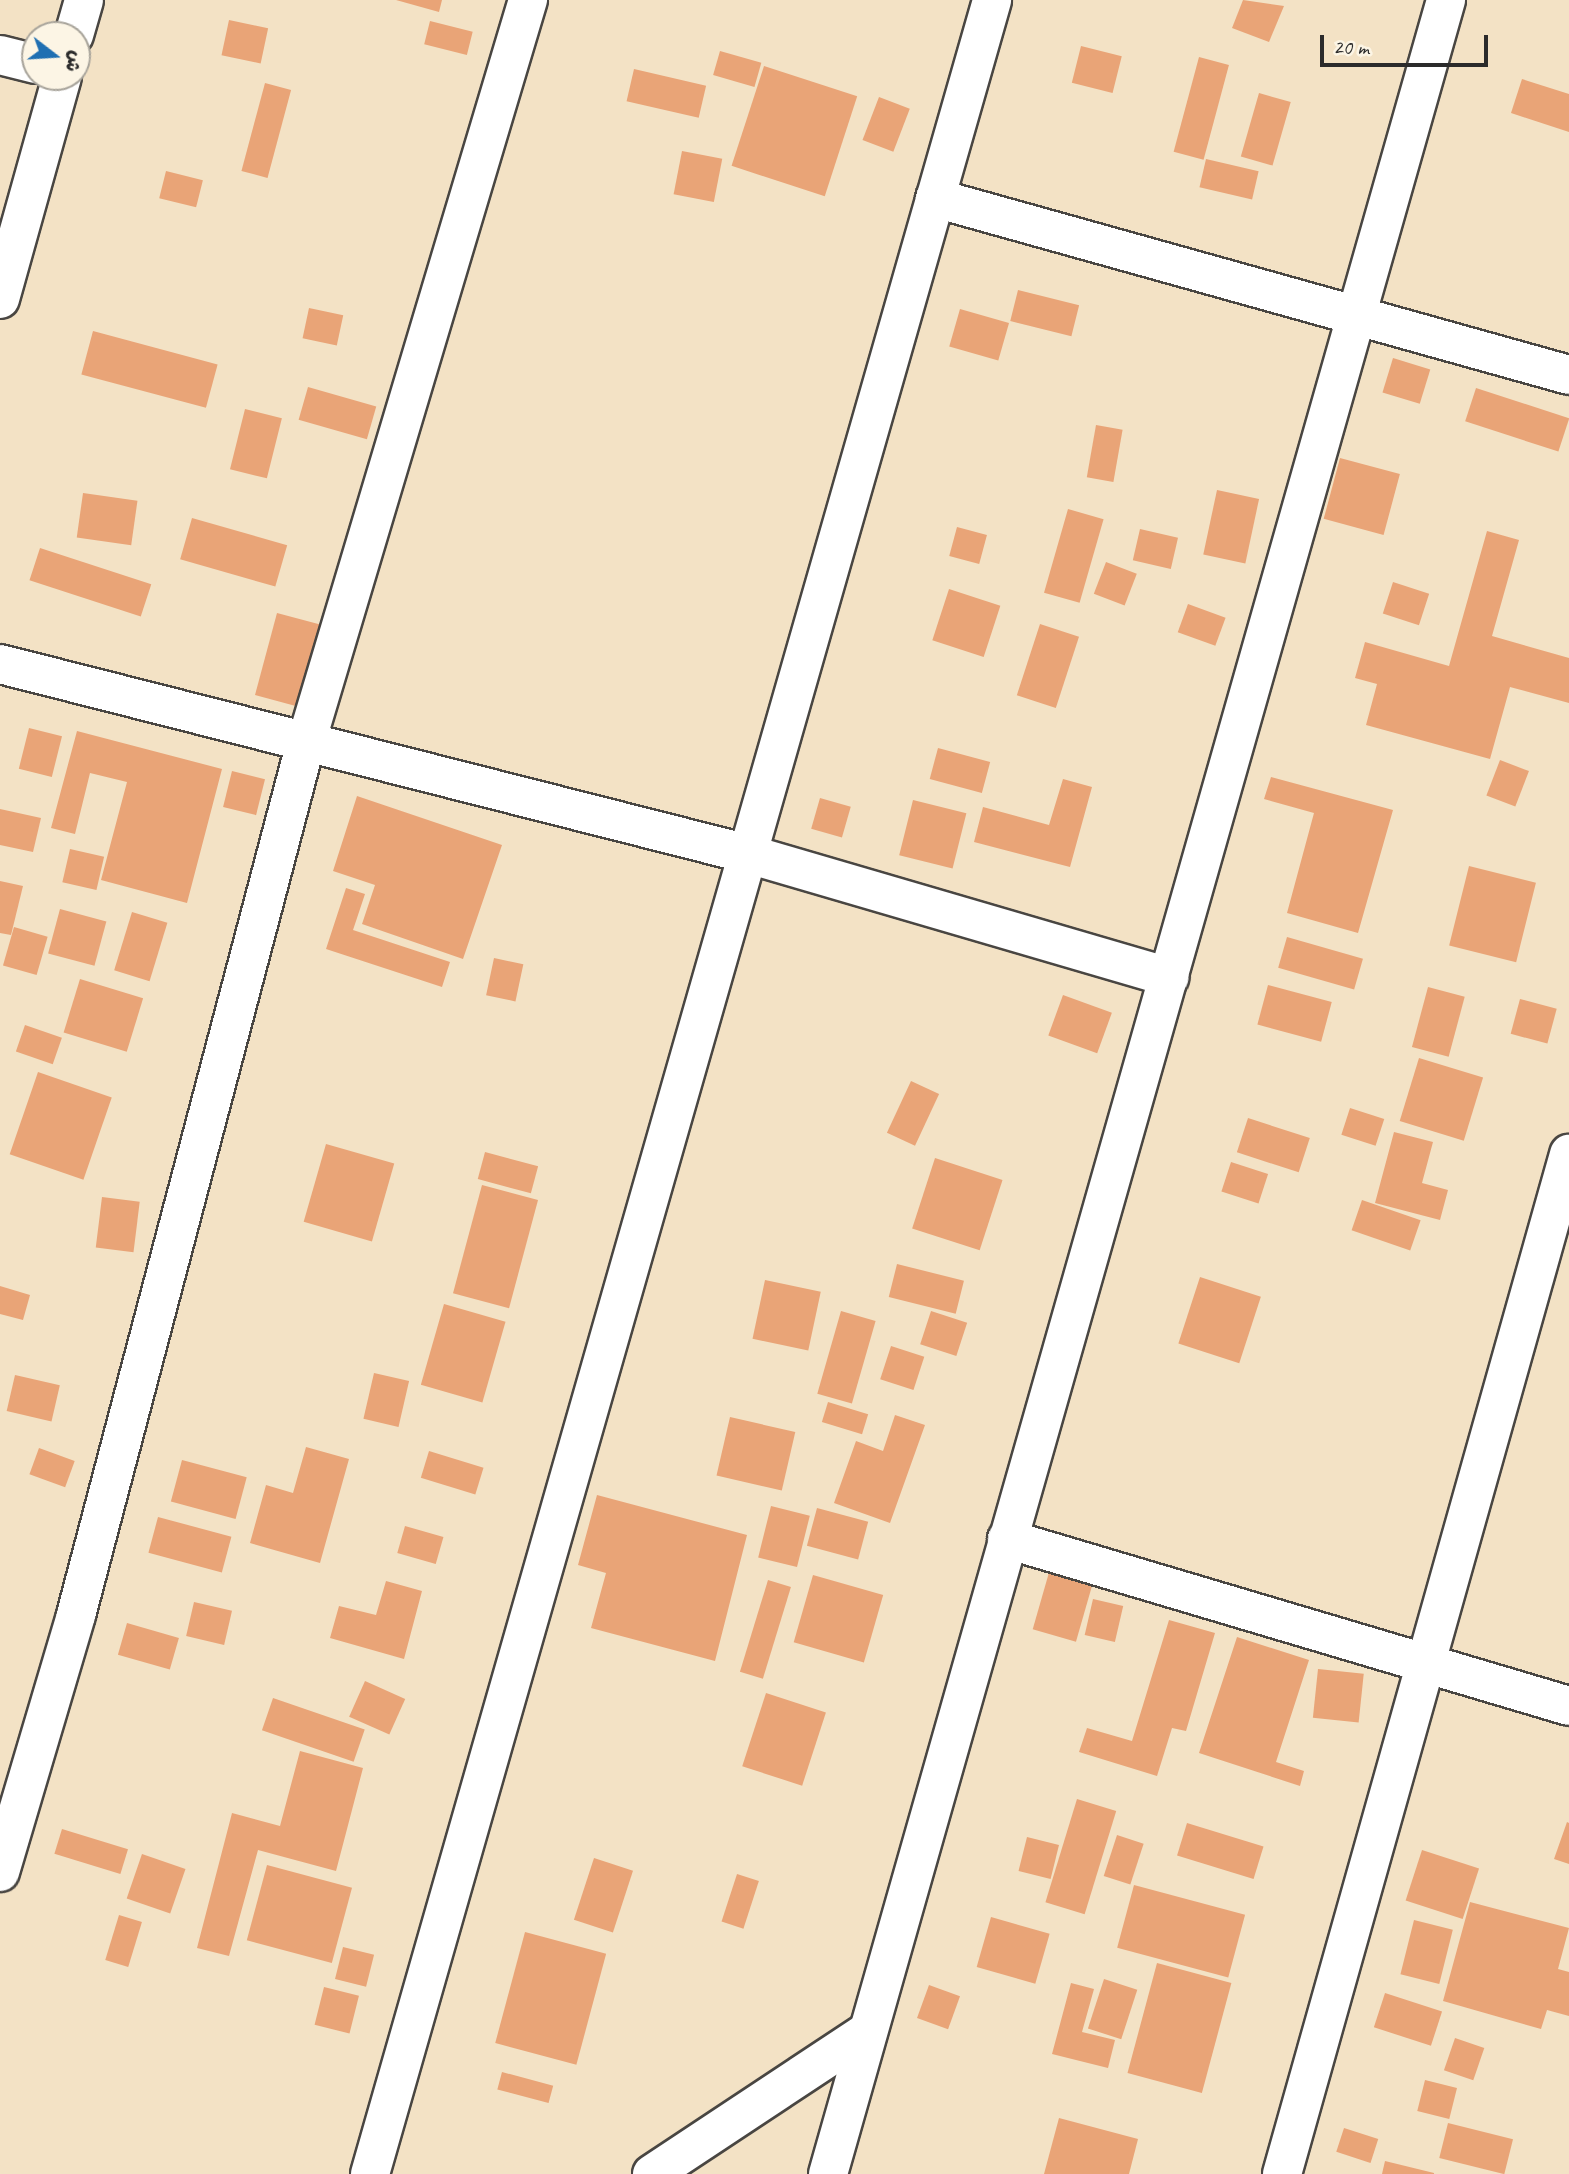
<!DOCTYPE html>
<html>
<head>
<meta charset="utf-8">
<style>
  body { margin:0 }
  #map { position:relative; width:1569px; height:2174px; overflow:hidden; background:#f3e2c5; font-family:Caveat,"Playpen Sans Arabic",sans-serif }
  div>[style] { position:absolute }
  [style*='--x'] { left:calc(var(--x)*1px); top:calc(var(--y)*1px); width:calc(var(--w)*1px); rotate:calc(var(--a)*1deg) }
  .building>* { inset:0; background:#e9a477; transform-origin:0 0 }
  .roads { filter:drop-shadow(2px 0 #494642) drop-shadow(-2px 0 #494642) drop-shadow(0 2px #494642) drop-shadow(0 -2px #494642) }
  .minor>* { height:38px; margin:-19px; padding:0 19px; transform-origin:19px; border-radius:19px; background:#fff }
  span { translate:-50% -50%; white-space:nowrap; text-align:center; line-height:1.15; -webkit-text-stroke:7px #fcf5e5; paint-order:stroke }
  .north { position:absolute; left:21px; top:21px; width:70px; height:70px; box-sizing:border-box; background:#fcf5e5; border:2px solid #a8a49b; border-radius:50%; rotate:107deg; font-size:19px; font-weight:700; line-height:28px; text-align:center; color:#2b2b2b }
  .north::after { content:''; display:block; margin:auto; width:24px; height:32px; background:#1f6fb2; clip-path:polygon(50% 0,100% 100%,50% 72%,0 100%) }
  .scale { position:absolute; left:1320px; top:35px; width:168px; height:32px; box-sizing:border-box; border:4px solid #2b2b2b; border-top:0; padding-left:9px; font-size:21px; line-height:24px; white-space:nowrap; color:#2b2b2b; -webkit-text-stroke:5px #fcf5e5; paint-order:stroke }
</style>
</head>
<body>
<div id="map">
  <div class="building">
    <div style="clip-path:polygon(396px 0,442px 0,439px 12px)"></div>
    <div style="clip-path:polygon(1243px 0,1284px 6px,1269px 42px,1232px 28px)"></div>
    <div style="left:229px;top:20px;width:40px;height:36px;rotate:12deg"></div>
    <div style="left:430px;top:21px;width:44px;height:24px;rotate:14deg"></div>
    <div style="left:1081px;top:46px;width:42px;height:38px;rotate:14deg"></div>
    <div style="left:720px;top:51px;width:43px;height:25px;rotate:16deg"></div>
    <div style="left:1199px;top:57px;width:31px;height:98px;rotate:15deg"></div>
    <div style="left:764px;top:66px;width:98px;height:105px;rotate:18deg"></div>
    <div style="left:634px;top:69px;width:74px;height:33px;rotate:13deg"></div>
    <div style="clip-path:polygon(1522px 79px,1569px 94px,1569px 132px,1511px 113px)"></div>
    <div style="left:265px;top:83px;width:27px;height:91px;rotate:15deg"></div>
    <div style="left:1259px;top:93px;width:33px;height:66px;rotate:16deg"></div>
    <div style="left:879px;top:97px;width:33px;height:46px;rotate:21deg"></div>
    <div style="left:682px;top:151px;width:41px;height:44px;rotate:11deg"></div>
    <div style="left:1206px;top:159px;width:54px;height:29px;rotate:13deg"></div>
    <div style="left:166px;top:171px;width:38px;height:28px;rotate:14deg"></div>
    <div style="left:1018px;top:290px;width:63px;height:32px;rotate:14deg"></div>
    <div style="left:309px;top:308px;width:35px;height:31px;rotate:12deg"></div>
    <div style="left:960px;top:309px;width:51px;height:39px;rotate:16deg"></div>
    <div style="left:93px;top:331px;width:129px;height:45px;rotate:15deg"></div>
    <div style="left:1393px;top:358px;width:39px;height:36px;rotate:17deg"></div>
    <div style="left:308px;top:387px;width:71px;height:34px;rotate:16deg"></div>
    <div style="left:1476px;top:388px;width:98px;height:35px;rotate:18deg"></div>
    <div style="left:245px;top:409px;width:38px;height:62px;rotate:14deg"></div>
    <div style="left:1096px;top:425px;width:27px;height:53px;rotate:10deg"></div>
    <div style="left:1340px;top:458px;width:62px;height:63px;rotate:15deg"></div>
    <div style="left:1217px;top:490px;width:43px;height:66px;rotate:12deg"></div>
    <div style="left:83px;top:493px;width:55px;height:45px;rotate:8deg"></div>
    <div style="left:1068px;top:509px;width:37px;height:87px;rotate:16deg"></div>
    <div style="left:192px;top:518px;width:99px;height:43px;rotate:16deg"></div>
    <div style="left:957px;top:527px;width:31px;height:30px;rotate:15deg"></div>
    <div style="left:1140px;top:529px;width:39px;height:32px;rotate:13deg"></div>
    <div style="clip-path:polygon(1487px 531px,1519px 540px,1492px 636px,1569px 658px,1569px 703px,1510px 687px,1490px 759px,1366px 725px,1377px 684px,1355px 678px,1365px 642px,1449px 666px)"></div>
    <div style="left:40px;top:548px;width:117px;height:34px;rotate:18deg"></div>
    <div style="left:1106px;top:562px;width:33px;height:34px;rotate:21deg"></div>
    <div style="left:1393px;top:582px;width:38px;height:33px;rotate:18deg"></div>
    <div style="left:949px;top:589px;width:54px;height:54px;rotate:18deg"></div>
    <div style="left:1188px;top:604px;width:40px;height:30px;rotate:20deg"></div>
    <div style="left:277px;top:613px;width:67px;height:85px;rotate:15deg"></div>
    <div style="left:1040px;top:624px;width:41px;height:75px;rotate:18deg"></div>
    <div style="left:29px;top:728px;width:34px;height:42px;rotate:14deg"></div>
    <div style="clip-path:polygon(77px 731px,222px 769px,187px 903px,101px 880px,127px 782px,90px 773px,75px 834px,51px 828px)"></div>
    <div style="left:938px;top:748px;width:54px;height:32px;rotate:15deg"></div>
    <div style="left:1500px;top:760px;width:31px;height:38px;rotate:21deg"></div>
    <div style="left:232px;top:771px;width:34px;height:37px;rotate:14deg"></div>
    <div style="clip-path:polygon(1271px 777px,1393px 810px,1358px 933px,1287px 913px,1314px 813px,1264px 799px)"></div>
    <div style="clip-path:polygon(1063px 779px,1092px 787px,1070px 867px,974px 842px,983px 807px,1049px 825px)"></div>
    <div style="clip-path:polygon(357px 796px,502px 845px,463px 959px,362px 924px,375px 885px,333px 871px)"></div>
    <div style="left:820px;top:798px;width:32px;height:32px;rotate:16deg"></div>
    <div style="left:913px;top:800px;width:55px;height:57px;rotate:14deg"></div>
    <div style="clip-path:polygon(0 809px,41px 818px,33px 852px,0 845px)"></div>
    <div style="left:70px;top:849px;width:35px;height:34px;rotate:13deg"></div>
    <div style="left:1469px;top:866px;width:69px;height:82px;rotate:14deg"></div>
    <div style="clip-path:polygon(0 881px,23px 886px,11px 935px,0 933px)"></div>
    <div style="clip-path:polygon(346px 888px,365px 894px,353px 930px,450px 962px,442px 987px,326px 949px)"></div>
    <div style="left:60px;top:909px;width:48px;height:46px;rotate:15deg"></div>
    <div style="left:132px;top:912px;width:37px;height:61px;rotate:17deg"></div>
    <div style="left:14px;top:927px;width:35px;height:40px;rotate:16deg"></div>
    <div style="left:1287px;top:937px;width:79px;height:32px;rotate:16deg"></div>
    <div style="left:494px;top:958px;width:30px;height:38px;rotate:12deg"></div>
    <div style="left:80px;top:979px;width:66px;height:56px;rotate:17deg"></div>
    <div style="left:1268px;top:985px;width:66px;height:41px;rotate:15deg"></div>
    <div style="left:1428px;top:987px;width:38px;height:62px;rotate:15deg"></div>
    <div style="left:1063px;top:995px;width:52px;height:43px;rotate:20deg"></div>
    <div style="left:1520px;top:999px;width:38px;height:36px;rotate:15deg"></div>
    <div style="left:25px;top:1025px;width:39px;height:28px;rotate:19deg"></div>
    <div style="left:1419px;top:1058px;width:67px;height:66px;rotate:17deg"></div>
    <div style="left:38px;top:1072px;width:78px;height:87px;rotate:19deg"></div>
    <div style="left:911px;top:1081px;width:31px;height:57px;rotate:25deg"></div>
    <div style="left:1350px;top:1108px;width:36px;height:28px;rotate:18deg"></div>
    <div style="left:1248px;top:1118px;width:65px;height:36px;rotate:18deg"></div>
    <div style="clip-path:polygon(1394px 1132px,1433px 1142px,1422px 1183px,1448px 1190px,1440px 1220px,1375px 1203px)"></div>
    <div style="left:326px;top:1144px;width:71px;height:81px;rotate:16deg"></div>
    <div style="left:485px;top:1152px;width:55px;height:28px;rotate:15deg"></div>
    <div style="left:935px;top:1158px;width:71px;height:74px;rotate:18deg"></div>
    <div style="left:1231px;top:1162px;width:39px;height:31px;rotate:18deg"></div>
    <div style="left:482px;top:1185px;width:58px;height:112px;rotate:15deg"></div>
    <div style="left:102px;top:1197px;width:38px;height:51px;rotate:7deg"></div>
    <div style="left:1362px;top:1200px;width:62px;height:32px;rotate:19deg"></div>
    <div style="left:897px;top:1264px;width:69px;height:34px;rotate:14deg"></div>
    <div style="left:1200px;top:1277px;width:64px;height:70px;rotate:18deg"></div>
    <div style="left:765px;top:1280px;width:57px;height:60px;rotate:12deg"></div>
    <div style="clip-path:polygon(0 1286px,30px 1295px,23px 1320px,0 1314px)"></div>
    <div style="left:444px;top:1304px;width:64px;height:84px;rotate:16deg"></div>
    <div style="left:841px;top:1311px;width:36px;height:86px;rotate:16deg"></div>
    <div style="left:931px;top:1311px;width:38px;height:35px;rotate:18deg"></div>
    <div style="left:891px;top:1346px;width:35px;height:35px;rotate:18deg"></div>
    <div style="left:374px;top:1373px;width:36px;height:47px;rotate:13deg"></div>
    <div style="left:15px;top:1375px;width:46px;height:37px;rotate:13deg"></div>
    <div style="left:828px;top:1402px;width:42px;height:21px;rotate:17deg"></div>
    <div style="clip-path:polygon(895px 1415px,925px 1425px,890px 1523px,834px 1503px,856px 1441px,883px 1451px)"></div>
    <div style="left:730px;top:1417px;width:67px;height:60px;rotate:13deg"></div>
    <div style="clip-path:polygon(306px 1447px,349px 1459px,320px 1563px,250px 1543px,266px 1485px,293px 1493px)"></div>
    <div style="left:39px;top:1448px;width:38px;height:28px;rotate:20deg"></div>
    <div style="left:429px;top:1451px;width:57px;height:28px;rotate:17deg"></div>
    <div style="left:182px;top:1460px;width:67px;height:43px;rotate:15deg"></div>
    <div style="clip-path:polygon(597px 1495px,747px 1535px,715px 1661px,591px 1628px,606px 1573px,578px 1565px)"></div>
    <div style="left:771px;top:1506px;width:40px;height:53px;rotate:14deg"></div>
    <div style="left:817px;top:1508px;width:53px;height:39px;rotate:15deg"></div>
    <div style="left:158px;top:1517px;width:76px;height:37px;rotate:15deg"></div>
    <div style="left:405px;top:1526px;width:40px;height:28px;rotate:16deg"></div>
    <div style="left:1052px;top:1562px;width:45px;height:70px;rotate:16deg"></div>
    <div style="left:813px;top:1575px;width:73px;height:70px;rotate:16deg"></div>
    <div style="left:768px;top:1580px;width:24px;height:96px;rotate:17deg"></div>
    <div style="clip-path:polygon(386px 1581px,422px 1591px,404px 1659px,330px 1638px,339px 1606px,376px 1615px)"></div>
    <div style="left:1093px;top:1599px;width:31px;height:37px;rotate:13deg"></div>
    <div style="left:194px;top:1602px;width:39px;height:35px;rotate:13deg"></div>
    <div style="clip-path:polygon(1169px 1620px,1215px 1633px,1186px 1731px,1172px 1728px,1157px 1776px,1079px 1752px,1087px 1728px,1132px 1741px)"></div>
    <div style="left:127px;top:1623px;width:54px;height:33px;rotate:16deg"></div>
    <div style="clip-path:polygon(1237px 1637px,1309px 1660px,1276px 1762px,1304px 1771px,1300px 1786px,1199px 1753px)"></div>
    <div style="left:1318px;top:1669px;width:46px;height:49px;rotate:6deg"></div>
    <div style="left:365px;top:1681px;width:44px;height:39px;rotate:24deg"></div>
    <div style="left:766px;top:1693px;width:63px;height:77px;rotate:18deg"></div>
    <div style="left:273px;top:1698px;width:97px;height:34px;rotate:19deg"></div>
    <div style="clip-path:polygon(300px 1751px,363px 1768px,336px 1871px,258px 1850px,229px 1956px,197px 1948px,232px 1813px,280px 1826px)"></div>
    <div style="left:1077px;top:1799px;width:41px;height:108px;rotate:17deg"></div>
    <div style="clip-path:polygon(1567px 1822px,1569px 1823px,1569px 1864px,1554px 1859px)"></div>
    <div style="left:1187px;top:1823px;width:80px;height:34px;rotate:17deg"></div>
    <div style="left:62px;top:1829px;width:69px;height:26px;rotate:17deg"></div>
    <div style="left:1117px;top:1835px;width:28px;height:43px;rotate:18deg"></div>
    <div style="left:1027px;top:1837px;width:33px;height:35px;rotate:14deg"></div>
    <div style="left:1422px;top:1850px;width:60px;height:53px;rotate:18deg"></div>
    <div style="left:142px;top:1854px;width:46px;height:47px;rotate:19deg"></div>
    <div style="left:594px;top:1858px;width:41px;height:65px;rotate:18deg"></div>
    <div style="left:267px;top:1865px;width:88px;height:78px;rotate:15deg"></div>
    <div style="left:737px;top:1874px;width:23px;height:50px;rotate:18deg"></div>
    <div style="left:1134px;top:1885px;width:115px;height:65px;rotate:15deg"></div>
    <div style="clip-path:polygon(1470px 1902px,1569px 1928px,1558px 1969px,1569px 1972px,1569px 2016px,1547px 2010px,1541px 2029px,1443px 2001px)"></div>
    <div style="left:119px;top:1915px;width:24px;height:47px;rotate:17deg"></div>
    <div style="left:991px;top:1917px;width:61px;height:52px;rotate:16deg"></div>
    <div style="left:1414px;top:1920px;width:40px;height:56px;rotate:14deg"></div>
    <div style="left:525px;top:1932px;width:84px;height:115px;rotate:15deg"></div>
    <div style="left:343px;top:1947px;width:32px;height:33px;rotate:14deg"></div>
    <div style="left:1157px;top:1963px;width:77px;height:114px;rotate:15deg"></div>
    <div style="left:1104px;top:1979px;width:35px;height:52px;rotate:18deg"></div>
    <div style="clip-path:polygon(1071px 1983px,1094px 1989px,1082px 2032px,1115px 2040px,1108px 2068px,1052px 2054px)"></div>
    <div style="left:929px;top:1985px;width:33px;height:35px;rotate:20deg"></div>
    <div style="left:324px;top:1987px;width:36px;height:39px;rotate:14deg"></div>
    <div style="left:1385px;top:1993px;width:60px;height:36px;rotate:18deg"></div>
    <div style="left:1455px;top:2038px;width:31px;height:34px;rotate:19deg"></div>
    <div style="left:502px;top:2072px;width:53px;height:18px;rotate:15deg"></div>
    <div style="left:1425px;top:2080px;width:33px;height:32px;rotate:14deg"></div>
    <div style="clip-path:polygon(1059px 2118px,1138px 2139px,1129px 2174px,1044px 2174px)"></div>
    <div style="left:1448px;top:2123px;width:67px;height:36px;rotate:14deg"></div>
    <div style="left:1344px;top:2128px;width:36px;height:25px;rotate:18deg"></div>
    <div style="clip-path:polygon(1385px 2161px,1434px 2173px,1434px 2174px,1382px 2174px)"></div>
  </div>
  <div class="roads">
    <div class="minor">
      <div style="--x:74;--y:35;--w:36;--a:-74"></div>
      <div style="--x:0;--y:55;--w:36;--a:14"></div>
      <div style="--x:935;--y:198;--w:658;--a:15.6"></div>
      <div style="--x:0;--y:299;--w:230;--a:-74.4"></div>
      <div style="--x:0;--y:664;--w:776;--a:14.25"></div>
      <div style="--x:752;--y:855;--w:435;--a:16.3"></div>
      <div style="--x:1007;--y:1539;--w:586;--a:16.55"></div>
      <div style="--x:0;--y:1872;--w:268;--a:-73.5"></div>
      <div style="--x:76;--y:1615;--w:899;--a:-75.24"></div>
      <div style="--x:305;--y:746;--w:779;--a:-73.36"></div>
      <div style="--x:370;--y:2174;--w:2261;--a:-74.03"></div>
      <div style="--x:652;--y:2174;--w:259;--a:-33.5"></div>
      <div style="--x:828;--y:2174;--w:2260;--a:-74.13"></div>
      <div style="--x:1282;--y:2174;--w:1060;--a:-74.28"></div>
    </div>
  </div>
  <div class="north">ش</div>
  <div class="scale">20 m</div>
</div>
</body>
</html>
